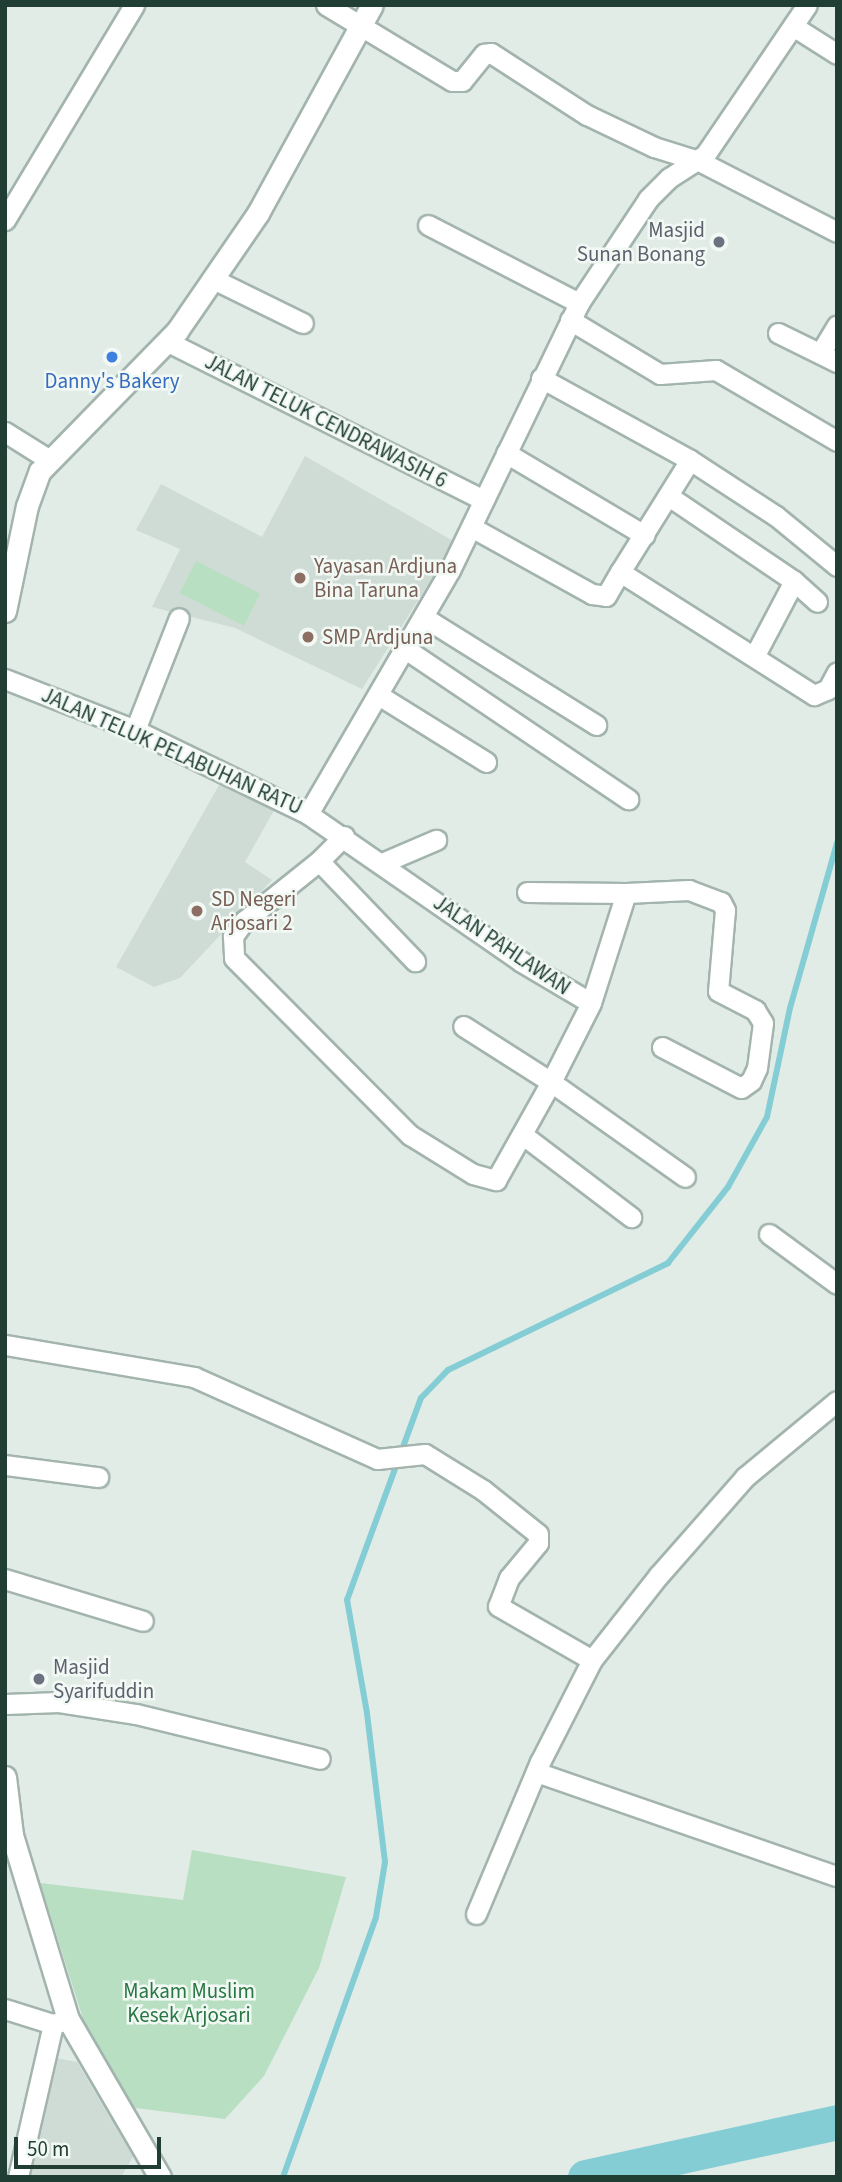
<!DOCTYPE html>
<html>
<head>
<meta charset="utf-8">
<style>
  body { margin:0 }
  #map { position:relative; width:842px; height:2182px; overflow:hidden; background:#e1ece7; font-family:"Source Sans 3",sans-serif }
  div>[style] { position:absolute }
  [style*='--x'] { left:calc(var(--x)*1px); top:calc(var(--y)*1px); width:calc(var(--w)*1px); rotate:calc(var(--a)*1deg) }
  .built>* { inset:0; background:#cfdcd5 }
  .green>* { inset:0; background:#b8dfc1; transform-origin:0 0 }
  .stream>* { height:6px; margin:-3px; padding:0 3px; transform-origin:3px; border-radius:3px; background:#85cdd5 }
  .river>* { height:35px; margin:-17.5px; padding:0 17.5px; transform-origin:17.5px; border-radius:17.5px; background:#85cdd5 }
  .roads { filter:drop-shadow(2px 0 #a3b4ae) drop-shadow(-2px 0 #a3b4ae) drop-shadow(0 2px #a3b4ae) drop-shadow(0 -2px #a3b4ae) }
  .street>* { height:19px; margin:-9.5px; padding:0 9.5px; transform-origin:9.5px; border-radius:9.5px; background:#fff }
  .secondary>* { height:21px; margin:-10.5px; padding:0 10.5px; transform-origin:10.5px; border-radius:10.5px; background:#fff }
  .dots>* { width:19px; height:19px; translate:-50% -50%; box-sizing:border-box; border:4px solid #f2f9f5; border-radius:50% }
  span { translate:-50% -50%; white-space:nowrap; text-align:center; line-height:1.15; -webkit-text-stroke:5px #f2f9f5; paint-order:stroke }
  .worship-label { font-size:21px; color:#5b616d }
  .right { translate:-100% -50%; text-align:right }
  .left { translate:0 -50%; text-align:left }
  .shop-label { font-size:21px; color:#366cbe }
  .street-label { font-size:21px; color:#203e34 }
  .education-label { font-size:21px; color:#785e54 }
  .park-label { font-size:21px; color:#287743 }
  .frame { position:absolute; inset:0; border:7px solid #203e34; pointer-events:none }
  .scale { position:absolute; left:14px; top:2137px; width:147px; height:32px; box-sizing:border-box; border:4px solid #203e34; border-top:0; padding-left:9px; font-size:21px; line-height:24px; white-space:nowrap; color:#203e34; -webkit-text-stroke:5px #f2f9f5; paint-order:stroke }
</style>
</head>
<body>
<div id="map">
  <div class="built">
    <div style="clip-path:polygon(305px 456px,455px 542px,362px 689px,235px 628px,152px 607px,180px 549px,136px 530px,161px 484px,262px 537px)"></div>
    <div style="clip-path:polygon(223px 778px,276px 807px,245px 862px,272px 880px,180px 978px,154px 987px,116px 967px)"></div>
    <div style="clip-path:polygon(56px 2058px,77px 2062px,133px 2157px,121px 2177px,28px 2177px)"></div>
  </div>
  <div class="green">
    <div style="left:196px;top:561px;width:72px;height:36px;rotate:27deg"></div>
    <div style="clip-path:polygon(192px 1850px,346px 1877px,319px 1968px,264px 2076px,225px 2119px,135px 2108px,86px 2028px,40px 1883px,183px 1900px)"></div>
  </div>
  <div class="stream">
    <div style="--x:283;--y:2177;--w:276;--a:-70.3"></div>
    <div style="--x:376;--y:1917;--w:56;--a:-80.7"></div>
    <div style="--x:385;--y:1862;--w:150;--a:-96.9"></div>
    <div style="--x:367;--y:1713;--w:115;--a:-100"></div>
    <div style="--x:347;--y:1600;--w:215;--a:-69.9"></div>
    <div style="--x:421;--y:1398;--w:39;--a:-46"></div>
    <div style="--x:448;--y:1370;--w:245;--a:-25.9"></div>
    <div style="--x:668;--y:1263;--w:97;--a:-51.7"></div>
    <div style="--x:728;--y:1187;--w:80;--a:-60.9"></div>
    <div style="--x:767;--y:1117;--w:111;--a:-78.1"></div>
    <div style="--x:790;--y:1008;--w:172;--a:-74.1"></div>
  </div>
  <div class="river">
    <div style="--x:585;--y:2177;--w:258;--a:-12.3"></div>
  </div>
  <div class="roads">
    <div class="street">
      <div style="--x:326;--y:5;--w:147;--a:31.1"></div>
      <div style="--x:452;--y:81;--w:10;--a:0"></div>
      <div style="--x:462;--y:81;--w:35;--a:-51"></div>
      <div style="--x:484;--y:54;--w:7;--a:-8"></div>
      <div style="--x:491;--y:53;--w:114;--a:32.9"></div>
      <div style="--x:587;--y:115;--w:74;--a:25.5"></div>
      <div style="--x:654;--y:147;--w:47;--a:17.3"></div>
      <div style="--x:699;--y:161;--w:155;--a:27.2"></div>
      <div style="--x:793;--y:26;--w:52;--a:32.5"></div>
      <div style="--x:5;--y:220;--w:251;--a:-59"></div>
      <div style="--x:428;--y:225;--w:170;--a:27.3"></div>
      <div style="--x:213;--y:279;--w:100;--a:26.1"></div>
      <div style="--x:570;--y:320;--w:105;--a:31"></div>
      <div style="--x:660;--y:374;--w:56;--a:-4.1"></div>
      <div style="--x:716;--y:370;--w:140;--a:30.4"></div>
      <div style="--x:778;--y:333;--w:66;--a:26.2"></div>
      <div style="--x:168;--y:342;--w:353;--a:26.6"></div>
      <div style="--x:821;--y:352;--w:31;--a:-59"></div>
      <div style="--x:541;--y:378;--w:170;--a:28.8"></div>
      <div style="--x:690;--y:460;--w:103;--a:33.1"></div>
      <div style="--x:776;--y:516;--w:79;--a:39.3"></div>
      <div style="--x:5;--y:432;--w:51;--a:32.1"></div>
      <div style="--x:506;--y:453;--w:161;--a:30.7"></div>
      <div style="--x:670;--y:497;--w:150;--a:34.1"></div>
      <div style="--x:794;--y:581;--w:84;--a:117.8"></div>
      <div style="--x:473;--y:528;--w:136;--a:29"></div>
      <div style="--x:592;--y:594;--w:14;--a:8"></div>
      <div style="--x:606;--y:596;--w:28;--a:-60"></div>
      <div style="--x:620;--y:572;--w:230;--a:32.4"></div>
      <div style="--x:814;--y:695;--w:15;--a:-23"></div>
      <div style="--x:828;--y:689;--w:19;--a:-62"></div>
      <div style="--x:620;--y:572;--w:132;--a:-58"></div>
      <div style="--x:794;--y:581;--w:31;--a:42"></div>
      <div style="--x:425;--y:618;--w:202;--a:32"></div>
      <div style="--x:407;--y:650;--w:267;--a:34"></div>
      <div style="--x:5;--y:679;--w:140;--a:21.4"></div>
      <div style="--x:135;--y:730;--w:192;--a:25.9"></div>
      <div style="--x:308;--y:814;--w:258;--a:34.7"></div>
      <div style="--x:520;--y:961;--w:82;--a:30.6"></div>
      <div style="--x:591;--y:1003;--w:89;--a:116.9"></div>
      <div style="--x:551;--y:1082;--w:164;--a:35.3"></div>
      <div style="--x:380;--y:696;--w:125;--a:31.9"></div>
      <div style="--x:135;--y:730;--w:120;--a:-68.6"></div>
      <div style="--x:308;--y:814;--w:282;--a:-59.8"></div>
      <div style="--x:450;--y:570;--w:297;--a:-64.2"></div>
      <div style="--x:579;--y:303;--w:125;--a:-56.4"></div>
      <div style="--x:648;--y:199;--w:30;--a:-45"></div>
      <div style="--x:669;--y:178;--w:43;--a:-32.6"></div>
      <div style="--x:705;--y:155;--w:181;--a:-55.8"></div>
      <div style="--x:344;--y:836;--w:35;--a:135"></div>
      <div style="--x:319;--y:861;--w:139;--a:46.2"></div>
      <div style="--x:319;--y:861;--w:96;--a:141.3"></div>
      <div style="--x:244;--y:921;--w:19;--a:126"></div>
      <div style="--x:233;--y:936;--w:22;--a:87"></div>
      <div style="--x:234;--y:958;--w:250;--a:45.2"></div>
      <div style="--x:410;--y:1135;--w:74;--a:31.8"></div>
      <div style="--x:473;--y:1174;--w:24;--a:15"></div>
      <div style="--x:496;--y:1180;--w:112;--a:-60.7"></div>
      <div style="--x:551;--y:1082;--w:104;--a:-147.5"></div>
      <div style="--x:382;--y:863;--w:59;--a:-23.1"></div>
      <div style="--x:527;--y:892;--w:99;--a:0.6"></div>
      <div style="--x:626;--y:893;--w:115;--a:107.7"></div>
      <div style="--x:626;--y:893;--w:63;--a:-2.7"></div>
      <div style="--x:689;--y:890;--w:34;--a:21"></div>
      <div style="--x:721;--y:902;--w:9;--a:63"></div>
      <div style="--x:725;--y:910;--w:81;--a:94.9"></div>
      <div style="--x:718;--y:991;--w:42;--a:27.2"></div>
      <div style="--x:755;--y:1010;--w:15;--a:58"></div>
      <div style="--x:763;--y:1023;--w:45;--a:97.6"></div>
      <div style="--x:757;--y:1068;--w:14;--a:115"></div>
      <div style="--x:751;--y:1081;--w:12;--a:145"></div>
      <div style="--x:741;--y:1088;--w:89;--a:-152.6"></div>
      <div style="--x:523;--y:1135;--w:136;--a:37.2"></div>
      <div style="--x:769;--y:1234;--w:84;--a:36.3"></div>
      <div style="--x:5;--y:1345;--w:192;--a:9.6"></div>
      <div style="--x:194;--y:1377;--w:201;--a:24.1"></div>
      <div style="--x:377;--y:1459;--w:48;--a:-5.9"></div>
      <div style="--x:425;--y:1454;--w:68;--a:31.8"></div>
      <div style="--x:483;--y:1490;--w:70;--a:38.7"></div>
      <div style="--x:538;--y:1534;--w:9;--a:90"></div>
      <div style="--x:538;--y:1543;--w:45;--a:129.6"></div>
      <div style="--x:509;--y:1578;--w:30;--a:111"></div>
      <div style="--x:498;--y:1606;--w:108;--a:29.9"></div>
      <div style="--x:5;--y:1465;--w:94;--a:7.4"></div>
      <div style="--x:5;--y:1579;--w:144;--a:16.9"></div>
      <div style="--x:5;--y:1704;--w:54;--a:-2.1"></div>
      <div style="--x:59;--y:1702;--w:78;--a:8.9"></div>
      <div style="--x:136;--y:1714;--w:189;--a:13.7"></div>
      <div style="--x:536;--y:1772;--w:318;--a:19.1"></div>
      <div style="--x:476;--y:1914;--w:165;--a:-67.2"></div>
      <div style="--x:540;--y:1762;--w:114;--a:-63"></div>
      <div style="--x:592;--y:1660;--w:108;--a:-51.8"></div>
      <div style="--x:659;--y:1575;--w:130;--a:-48.7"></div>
      <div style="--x:745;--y:1477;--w:119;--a:-39.6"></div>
      <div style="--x:5;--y:2009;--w:50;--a:17.4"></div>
      <div style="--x:53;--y:2024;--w:11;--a:-15"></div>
      <div style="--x:18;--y:2177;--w:157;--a:-77.1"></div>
    </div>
    <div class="secondary">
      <div style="--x:5;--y:611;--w:107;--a:-78.2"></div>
      <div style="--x:27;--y:506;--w:37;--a:-70"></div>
      <div style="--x:40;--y:471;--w:196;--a:-45.6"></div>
      <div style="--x:177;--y:331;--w:143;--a:-55.5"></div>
      <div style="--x:258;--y:213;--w:237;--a:-61.3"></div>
      <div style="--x:5;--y:1777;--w:58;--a:83.1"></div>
      <div style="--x:12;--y:1835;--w:192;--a:73.1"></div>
      <div style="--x:68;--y:2019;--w:183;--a:59.8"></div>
    </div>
  </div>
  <div class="dots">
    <div style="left:719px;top:242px;background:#6b7280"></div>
    <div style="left:112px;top:357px;background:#3f7fe0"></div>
    <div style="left:300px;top:578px;background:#8d6e63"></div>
    <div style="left:308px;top:637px;background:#8d6e63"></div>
    <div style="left:197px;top:911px;background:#8d6e63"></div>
    <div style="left:39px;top:1679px;background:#6b7280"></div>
  </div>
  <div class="worship-label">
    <span class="right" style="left:705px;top:242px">Masjid<br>Sunan Bonang</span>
    <span class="left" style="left:53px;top:1679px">Masjid<br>Syarifuddin</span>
  </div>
  <div class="shop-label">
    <span style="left:112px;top:381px">Danny's Bakery</span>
  </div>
  <div class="street-label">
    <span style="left:326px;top:421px;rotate:27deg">JALAN TELUK CENDRAWASIH 6</span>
    <span style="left:172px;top:751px;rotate:24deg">JALAN TELUK PELABUHAN RATU</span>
    <span style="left:502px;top:945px;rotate:34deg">JALAN PAHLAWAN</span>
  </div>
  <div class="education-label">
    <span class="left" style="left:314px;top:578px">Yayasan Ardjuna<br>Bina Taruna</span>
    <span class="left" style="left:322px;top:637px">SMP Ardjuna</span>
    <span class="left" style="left:211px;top:911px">SD Negeri<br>Arjosari 2</span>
  </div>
  <div class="park-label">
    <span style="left:189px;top:2003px">Makam Muslim<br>Kesek Arjosari</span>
  </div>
  <div class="frame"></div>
  <div class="scale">50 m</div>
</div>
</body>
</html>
